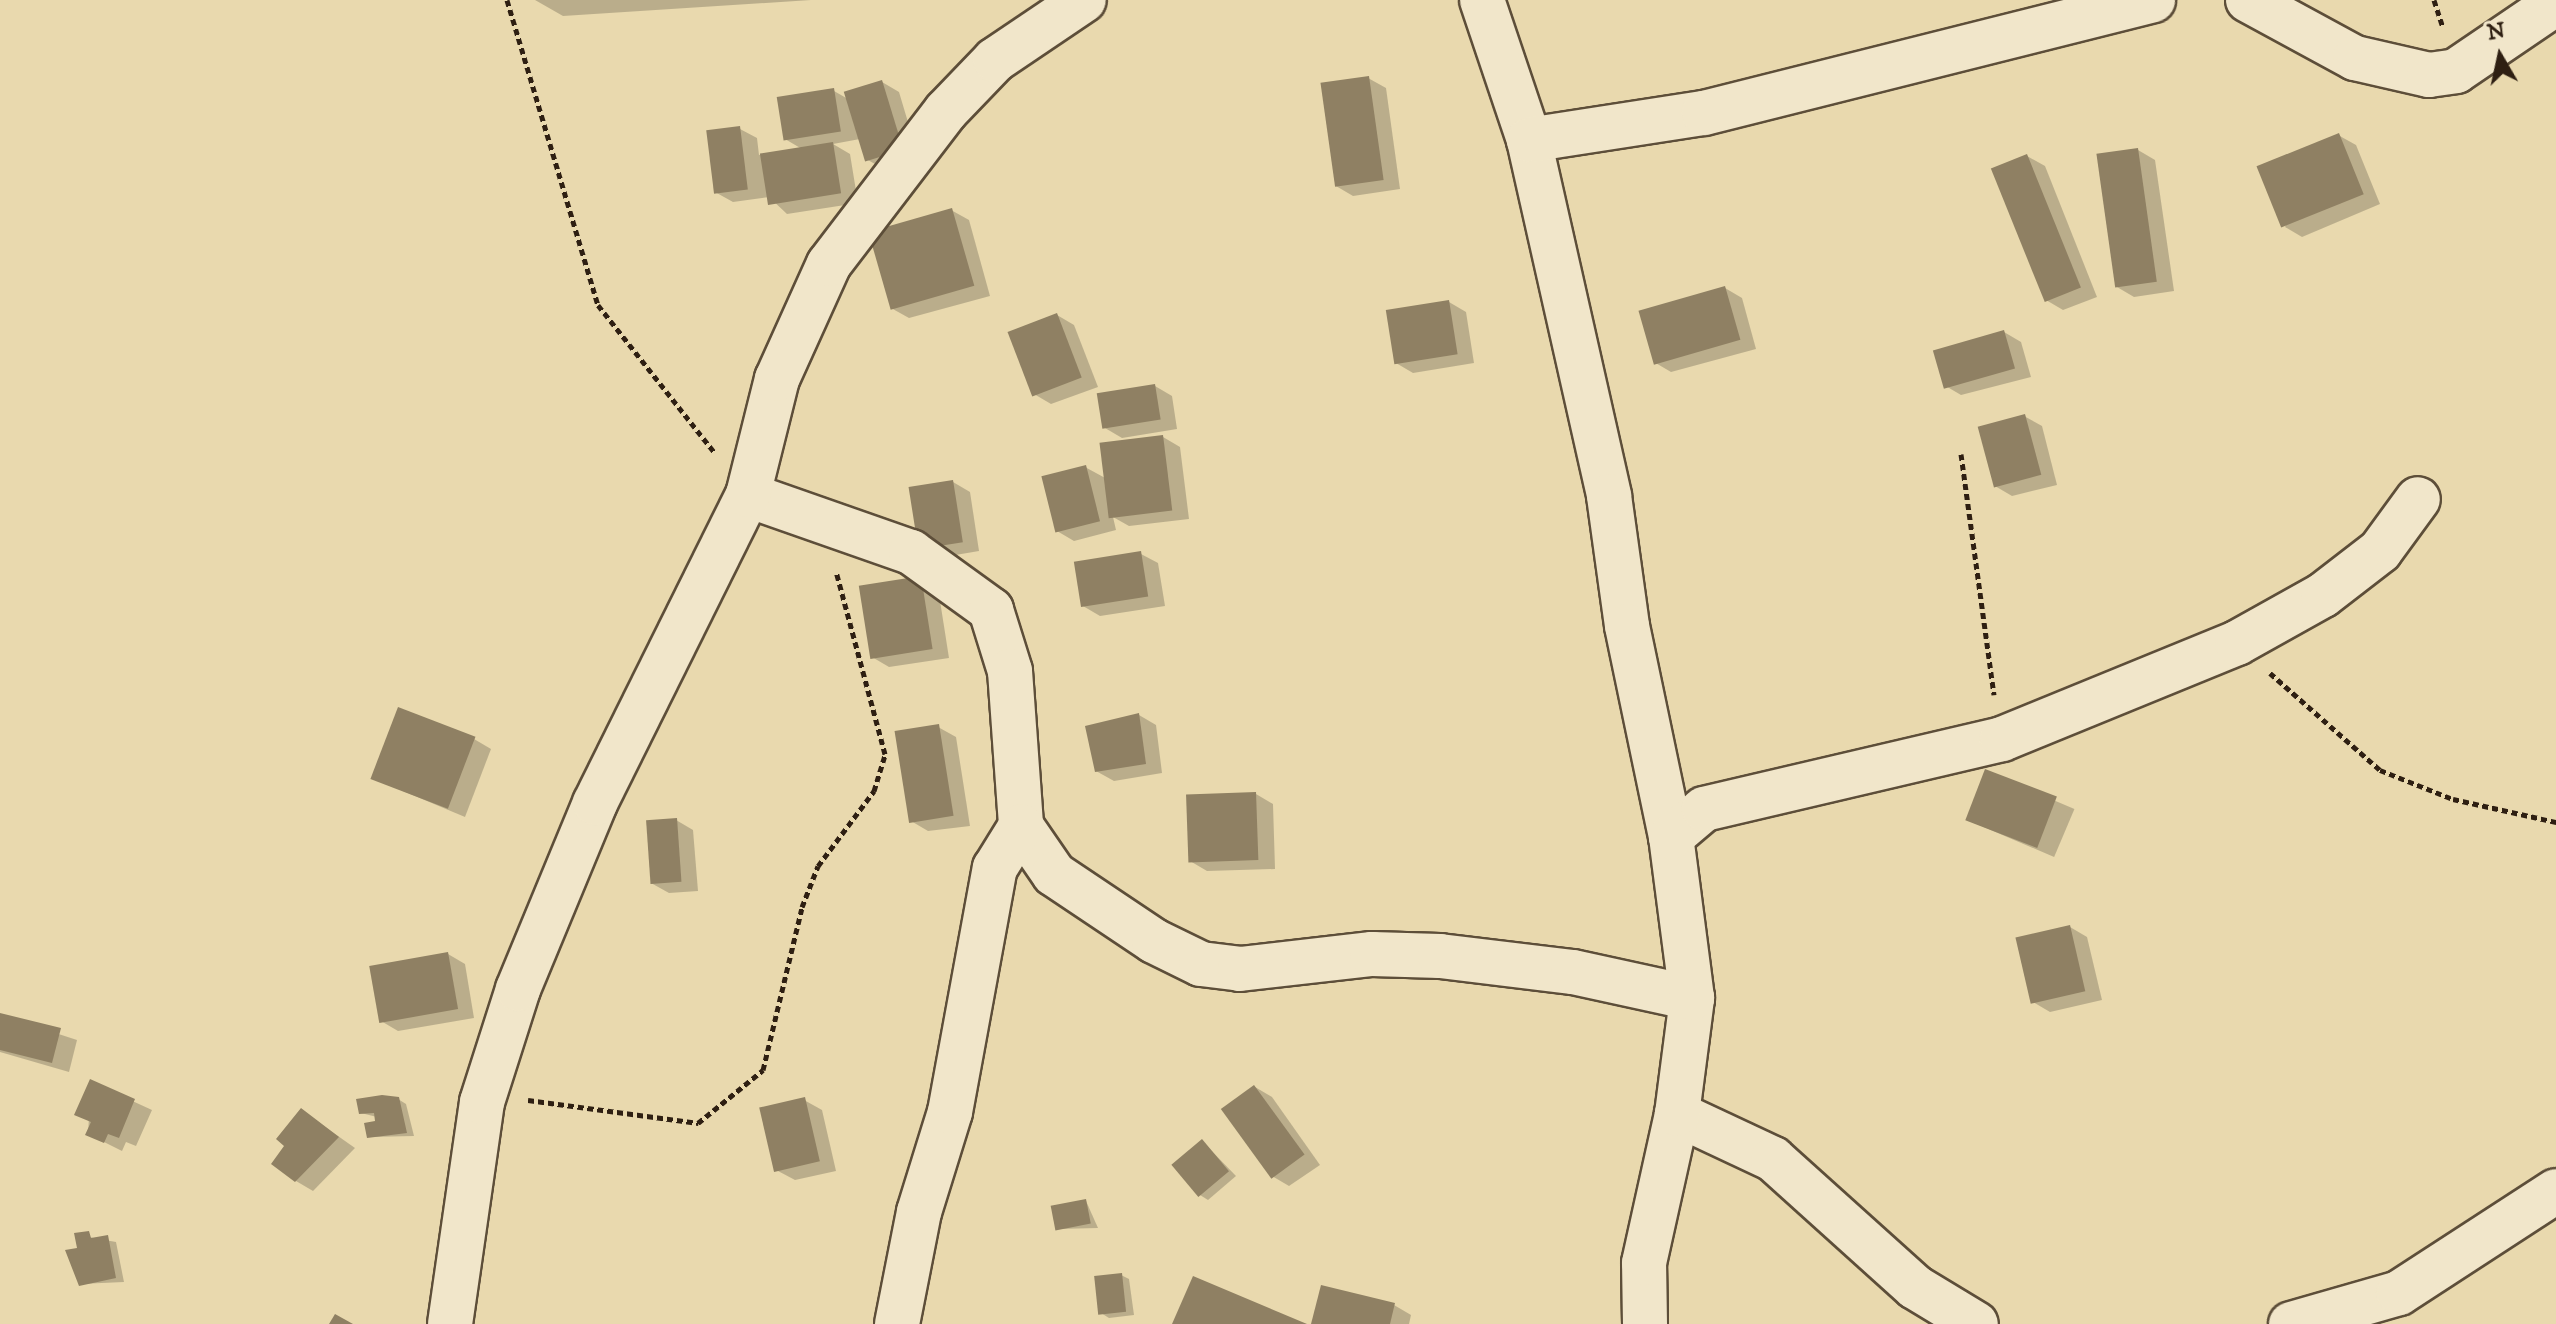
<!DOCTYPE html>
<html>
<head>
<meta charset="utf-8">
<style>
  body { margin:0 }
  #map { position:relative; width:2556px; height:1324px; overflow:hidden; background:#e9d9ae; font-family:"IM FELL DW Pica",serif }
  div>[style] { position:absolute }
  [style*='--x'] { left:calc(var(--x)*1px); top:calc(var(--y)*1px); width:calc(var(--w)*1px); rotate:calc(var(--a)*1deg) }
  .shadow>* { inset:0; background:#0003; transform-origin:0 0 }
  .building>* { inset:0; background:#8f8063; transform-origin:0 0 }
  .path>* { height:5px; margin-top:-2.5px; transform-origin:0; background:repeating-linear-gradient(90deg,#2e1f12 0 6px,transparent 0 10px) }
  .roads { filter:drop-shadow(2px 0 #5d4e39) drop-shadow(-2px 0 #5d4e39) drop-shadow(0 2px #5d4e39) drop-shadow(0 -2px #5d4e39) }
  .street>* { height:44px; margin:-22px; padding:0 22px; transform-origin:22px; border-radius:22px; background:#f1e6ca }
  span { translate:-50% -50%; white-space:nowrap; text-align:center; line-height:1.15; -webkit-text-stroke:6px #f1e6ca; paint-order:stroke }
  .north { position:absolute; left:2460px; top:16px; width:80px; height:80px; -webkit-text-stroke:6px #f1e6ca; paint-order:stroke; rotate:351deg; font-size:22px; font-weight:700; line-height:32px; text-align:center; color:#2e1f12 }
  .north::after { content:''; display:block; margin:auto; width:28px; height:36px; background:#2e1f12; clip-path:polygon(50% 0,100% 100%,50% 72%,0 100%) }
</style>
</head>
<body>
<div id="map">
  <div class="shadow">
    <div style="clip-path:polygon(535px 0,811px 0,563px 16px)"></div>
    <div style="clip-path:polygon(1368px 78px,1386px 88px,1400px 189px,1353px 196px,1336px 186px)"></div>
    <div style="clip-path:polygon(882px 82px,899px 92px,919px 159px,884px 169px,866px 159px,860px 139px,833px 144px,850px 154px,858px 203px,787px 214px,769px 197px,733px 202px,715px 192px,740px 129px,757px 138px,759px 155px,802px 149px,785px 139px,834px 91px,848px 99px)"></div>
    <div style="clip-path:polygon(2338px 135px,2356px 145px,2380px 204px,2302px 237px,2285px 227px)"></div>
    <div style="clip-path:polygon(2138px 150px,2155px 160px,2174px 291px,2134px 297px,2117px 287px)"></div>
    <div style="clip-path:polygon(2027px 156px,2045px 166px,2097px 297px,2063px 310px,2046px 300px)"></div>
    <div style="clip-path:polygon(951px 210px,969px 220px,990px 296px,909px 318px,891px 308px)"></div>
    <div style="clip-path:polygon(1725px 288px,1742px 298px,1756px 349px,1671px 372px,1654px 362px)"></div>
    <div style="clip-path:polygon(1449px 302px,1466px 312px,1474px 363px,1413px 373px,1396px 363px)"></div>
    <div style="clip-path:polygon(1057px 315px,1074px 325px,1098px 387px,1051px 404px,1034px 394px)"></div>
    <div style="clip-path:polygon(2004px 332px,2021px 342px,2031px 377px,1961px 395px,1944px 385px)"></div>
    <div style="clip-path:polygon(1155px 386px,1172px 396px,1177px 429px,1122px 438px,1105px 428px)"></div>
    <div style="clip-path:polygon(2024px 416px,2042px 426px,2057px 485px,2012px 496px,1995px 486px)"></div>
    <div style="clip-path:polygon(1163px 437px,1180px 447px,1189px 519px,1129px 526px,1113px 517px,1116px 530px,1074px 541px,1057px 531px,1085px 467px,1107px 479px)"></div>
    <div style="clip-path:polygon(953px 482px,970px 492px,979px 551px,938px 558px,920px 548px)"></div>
    <div style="clip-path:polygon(1141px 554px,1158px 563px,1165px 606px,1100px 616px,1083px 606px)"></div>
    <div style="clip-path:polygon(920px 578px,938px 588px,949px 658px,889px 667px,872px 657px)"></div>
    <div style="clip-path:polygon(1139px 715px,1156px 725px,1162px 773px,1114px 781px,1096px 771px)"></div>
    <div style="clip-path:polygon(938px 727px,956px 737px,970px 826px,928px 831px,911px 821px)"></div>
    <div style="clip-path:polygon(474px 739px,491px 749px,465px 817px,372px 778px)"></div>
    <div style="left:1987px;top:772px;width:95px;height:52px;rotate:23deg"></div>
    <div style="clip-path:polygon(1256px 794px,1273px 804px,1275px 869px,1207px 871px,1190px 861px)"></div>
    <div style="clip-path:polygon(676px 820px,693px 830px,698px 891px,669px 893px,651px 883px)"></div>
    <div style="clip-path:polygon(2070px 927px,2087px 937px,2102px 1000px,2050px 1012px,2033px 1002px)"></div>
    <div style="clip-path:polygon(448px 954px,465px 964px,474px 1018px,398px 1031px,381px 1021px)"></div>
    <div style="clip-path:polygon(0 1015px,77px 1040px,69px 1072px,0 1052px)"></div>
    <div style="clip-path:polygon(91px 1082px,152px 1110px,136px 1146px,126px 1142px,122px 1151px,88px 1134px)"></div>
    <div style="clip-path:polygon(1255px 1087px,1272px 1097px,1320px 1165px,1289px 1186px,1272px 1176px)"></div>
    <div style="clip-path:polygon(398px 1099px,406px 1104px,414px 1136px,369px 1137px,377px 1117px,361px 1113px)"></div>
    <div style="clip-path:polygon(804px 1100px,822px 1110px,836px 1171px,795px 1180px,778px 1171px)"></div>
    <div style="clip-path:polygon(301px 1110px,355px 1148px,313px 1191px,296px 1181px,287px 1146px)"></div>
    <div style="clip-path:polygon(1202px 1141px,1236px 1176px,1208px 1200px,1200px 1195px)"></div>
    <div style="clip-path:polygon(1086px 1201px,1098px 1228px,1057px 1229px)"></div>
    <div style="clip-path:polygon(77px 1235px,116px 1242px,124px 1282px,80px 1284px)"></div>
    <div style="clip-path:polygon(1121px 1275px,1129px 1279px,1134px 1315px,1109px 1318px,1101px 1313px)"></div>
    <div style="clip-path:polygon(1394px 1305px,1411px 1315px,1409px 1324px,1313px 1324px)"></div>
  </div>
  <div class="building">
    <div style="left:1369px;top:76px;width:105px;height:49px;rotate:82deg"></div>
    <div style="left:882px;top:80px;width:73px;height:40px;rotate:73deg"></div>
    <div style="left:834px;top:88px;width:44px;height:58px;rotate:81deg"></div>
    <div style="left:740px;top:126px;width:64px;height:34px;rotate:83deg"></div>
    <div style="left:2339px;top:133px;width:66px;height:89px;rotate:68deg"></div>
    <div style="left:833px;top:142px;width:52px;height:74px;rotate:81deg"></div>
    <div style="left:2138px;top:148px;width:135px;height:42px;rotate:82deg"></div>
    <div style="left:2027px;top:154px;width:144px;height:39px;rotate:68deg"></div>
    <div style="left:952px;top:208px;width:81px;height:87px;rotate:74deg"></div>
    <div style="left:1725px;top:286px;width:56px;height:90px;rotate:74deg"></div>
    <div style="left:1449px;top:300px;width:55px;height:64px;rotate:81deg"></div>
    <div style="left:1057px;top:313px;width:69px;height:53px;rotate:69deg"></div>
    <div style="left:2004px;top:330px;width:40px;height:74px;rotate:74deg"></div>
    <div style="left:1155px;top:384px;width:36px;height:59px;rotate:81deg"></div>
    <div style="left:2025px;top:414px;width:63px;height:49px;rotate:75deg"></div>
    <div style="left:1163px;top:435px;width:76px;height:64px;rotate:83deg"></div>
    <div style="left:1086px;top:465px;width:58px;height:46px;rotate:76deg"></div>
    <div style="left:953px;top:480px;width:63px;height:45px;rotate:81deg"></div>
    <div style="left:1141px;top:551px;width:46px;height:68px;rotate:81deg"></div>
    <div style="left:921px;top:576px;width:74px;height:63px;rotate:81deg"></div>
    <div style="left:398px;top:707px;width:83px;height:77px;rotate:21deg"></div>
    <div style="clip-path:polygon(1139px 713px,1146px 764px,1095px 772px,1085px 726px)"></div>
    <div style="left:939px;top:724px;width:93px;height:45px;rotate:81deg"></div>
    <div style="left:1985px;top:769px;width:77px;height:55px;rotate:21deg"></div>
    <div style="left:1256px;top:792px;width:68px;height:70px;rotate:88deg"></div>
    <div style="left:677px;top:818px;width:64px;height:31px;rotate:86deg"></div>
    <div style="left:2070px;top:925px;width:68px;height:56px;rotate:77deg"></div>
    <div style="left:448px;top:952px;width:58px;height:80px;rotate:80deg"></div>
    <div style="clip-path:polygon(0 1013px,61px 1028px,52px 1063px,0 1050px)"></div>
    <div style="clip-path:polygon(90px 1079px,135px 1099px,119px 1138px,108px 1134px,104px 1143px,85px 1135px,91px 1122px,74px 1115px)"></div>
    <div style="left:1254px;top:1085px;width:86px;height:41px;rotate:54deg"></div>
    <div style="clip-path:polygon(382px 1095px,399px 1097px,407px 1133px,367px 1138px,364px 1123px,375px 1121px,374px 1113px,359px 1114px,356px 1099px)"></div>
    <div style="left:805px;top:1097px;width:66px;height:47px;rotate:77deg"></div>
    <div style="clip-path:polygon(301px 1108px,339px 1137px,295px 1182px,271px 1164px,284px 1146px,276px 1139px)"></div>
    <div style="left:1202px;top:1139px;width:42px;height:40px;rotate:50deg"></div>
    <div style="left:1086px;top:1199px;width:25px;height:36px;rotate:79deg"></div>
    <div style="clip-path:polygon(89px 1231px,91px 1238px,108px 1235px,116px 1278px,79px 1286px,65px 1250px,77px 1248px,74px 1233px)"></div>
    <div style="left:1122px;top:1273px;width:39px;height:28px;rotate:84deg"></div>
    <div style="clip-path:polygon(1193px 1276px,1307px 1324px,1172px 1324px)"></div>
    <div style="clip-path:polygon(1321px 1285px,1395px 1303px,1390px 1324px,1311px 1324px)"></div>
    <div style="clip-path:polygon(335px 1314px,353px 1324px,329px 1324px)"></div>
  </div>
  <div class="path">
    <div style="--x:507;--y:0;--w:318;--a:73.4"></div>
    <div style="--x:598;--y:305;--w:189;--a:51.7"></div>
    <div style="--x:2434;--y:0;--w:29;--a:72"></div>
    <div style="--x:1961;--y:454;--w:243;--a:82.2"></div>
    <div style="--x:2270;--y:673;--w:147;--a:41.4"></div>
    <div style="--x:2380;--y:770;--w:79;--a:21.7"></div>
    <div style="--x:2453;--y:799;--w:106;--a:12.6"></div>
    <div style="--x:528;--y:1100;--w:172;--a:7.7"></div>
    <div style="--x:698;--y:1123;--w:84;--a:-39.2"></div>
    <div style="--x:763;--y:1070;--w:168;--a:-76.5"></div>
    <div style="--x:802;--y:907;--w:44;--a:-68.7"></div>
    <div style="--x:818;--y:866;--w:94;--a:-53.3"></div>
    <div style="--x:874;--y:791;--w:39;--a:-73"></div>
    <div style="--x:885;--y:754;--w:189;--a:-105"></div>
  </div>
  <div class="roads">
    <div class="street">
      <div style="--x:1482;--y:0;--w:148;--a:71.4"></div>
      <div style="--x:1529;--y:140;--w:365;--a:77.3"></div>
      <div style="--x:1609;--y:496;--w:131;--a:82.1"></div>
      <div style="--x:1627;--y:626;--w:216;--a:78.2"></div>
      <div style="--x:2248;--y:0;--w:122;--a:28.5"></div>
      <div style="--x:2355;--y:58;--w:76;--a:12.9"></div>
      <div style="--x:2429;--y:75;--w:27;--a:-8"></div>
      <div style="--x:2456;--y:71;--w:121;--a:-34.2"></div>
      <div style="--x:1529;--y:140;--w:177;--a:-8.8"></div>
      <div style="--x:1704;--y:113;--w:463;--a:-14.1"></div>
      <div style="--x:748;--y:495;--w:173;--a:19.3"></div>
      <div style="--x:911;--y:552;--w:99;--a:35.9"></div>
      <div style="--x:991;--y:610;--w:64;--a:72.7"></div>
      <div style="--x:1010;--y:671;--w:155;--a:85.9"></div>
      <div style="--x:1021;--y:826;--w:58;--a:55.5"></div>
      <div style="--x:1054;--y:874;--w:120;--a:33.8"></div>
      <div style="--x:1154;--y:941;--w:52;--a:26.1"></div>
      <div style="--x:1201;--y:964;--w:39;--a:7"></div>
      <div style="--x:1240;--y:969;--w:133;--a:-6.5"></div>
      <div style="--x:1372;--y:954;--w:68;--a:1.7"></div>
      <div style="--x:1440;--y:956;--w:134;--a:6.9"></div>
      <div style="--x:1573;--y:972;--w:122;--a:12.3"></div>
      <div style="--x:1677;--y:1114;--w:106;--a:25.1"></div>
      <div style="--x:1773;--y:1159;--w:191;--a:42"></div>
      <div style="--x:1915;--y:1287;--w:71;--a:31.2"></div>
      <div style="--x:450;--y:1324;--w:224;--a:-81.8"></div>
      <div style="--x:482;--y:1102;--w:119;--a:-72.3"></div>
      <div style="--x:518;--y:989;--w:201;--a:-67.5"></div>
      <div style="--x:595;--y:803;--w:344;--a:-63.6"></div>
      <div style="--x:748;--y:495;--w:120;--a:-76"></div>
      <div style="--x:777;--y:379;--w:126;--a:-65.7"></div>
      <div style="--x:829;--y:264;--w:193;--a:-52.6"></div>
      <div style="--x:946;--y:111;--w:71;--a:-46.1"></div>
      <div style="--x:995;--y:60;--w:107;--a:-34"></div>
      <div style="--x:897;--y:1324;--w:114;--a:-78.9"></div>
      <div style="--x:919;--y:1212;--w:105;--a:-72.8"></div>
      <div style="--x:950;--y:1112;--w:248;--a:-79.6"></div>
      <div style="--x:995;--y:868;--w:49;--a:-58.2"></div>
      <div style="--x:1645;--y:1324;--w:61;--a:-90.9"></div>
      <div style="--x:1644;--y:1263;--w:153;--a:-77.5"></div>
      <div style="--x:1677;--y:1114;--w:117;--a:-82.6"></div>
      <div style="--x:1692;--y:998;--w:162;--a:-97.4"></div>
      <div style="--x:1671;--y:837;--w:43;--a:-40.3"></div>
      <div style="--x:1704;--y:809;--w:306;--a:-13.2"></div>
      <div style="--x:2002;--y:739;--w:254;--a:-22.2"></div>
      <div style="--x:2237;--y:643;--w:98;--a:-29.2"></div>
      <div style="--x:2323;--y:595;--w:72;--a:-37.7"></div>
      <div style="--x:2380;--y:551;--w:64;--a:-53.8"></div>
      <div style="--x:2291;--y:1324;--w:112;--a:-16"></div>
      <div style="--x:2399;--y:1293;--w:187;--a:-33"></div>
    </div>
  </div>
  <div class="north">N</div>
</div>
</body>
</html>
